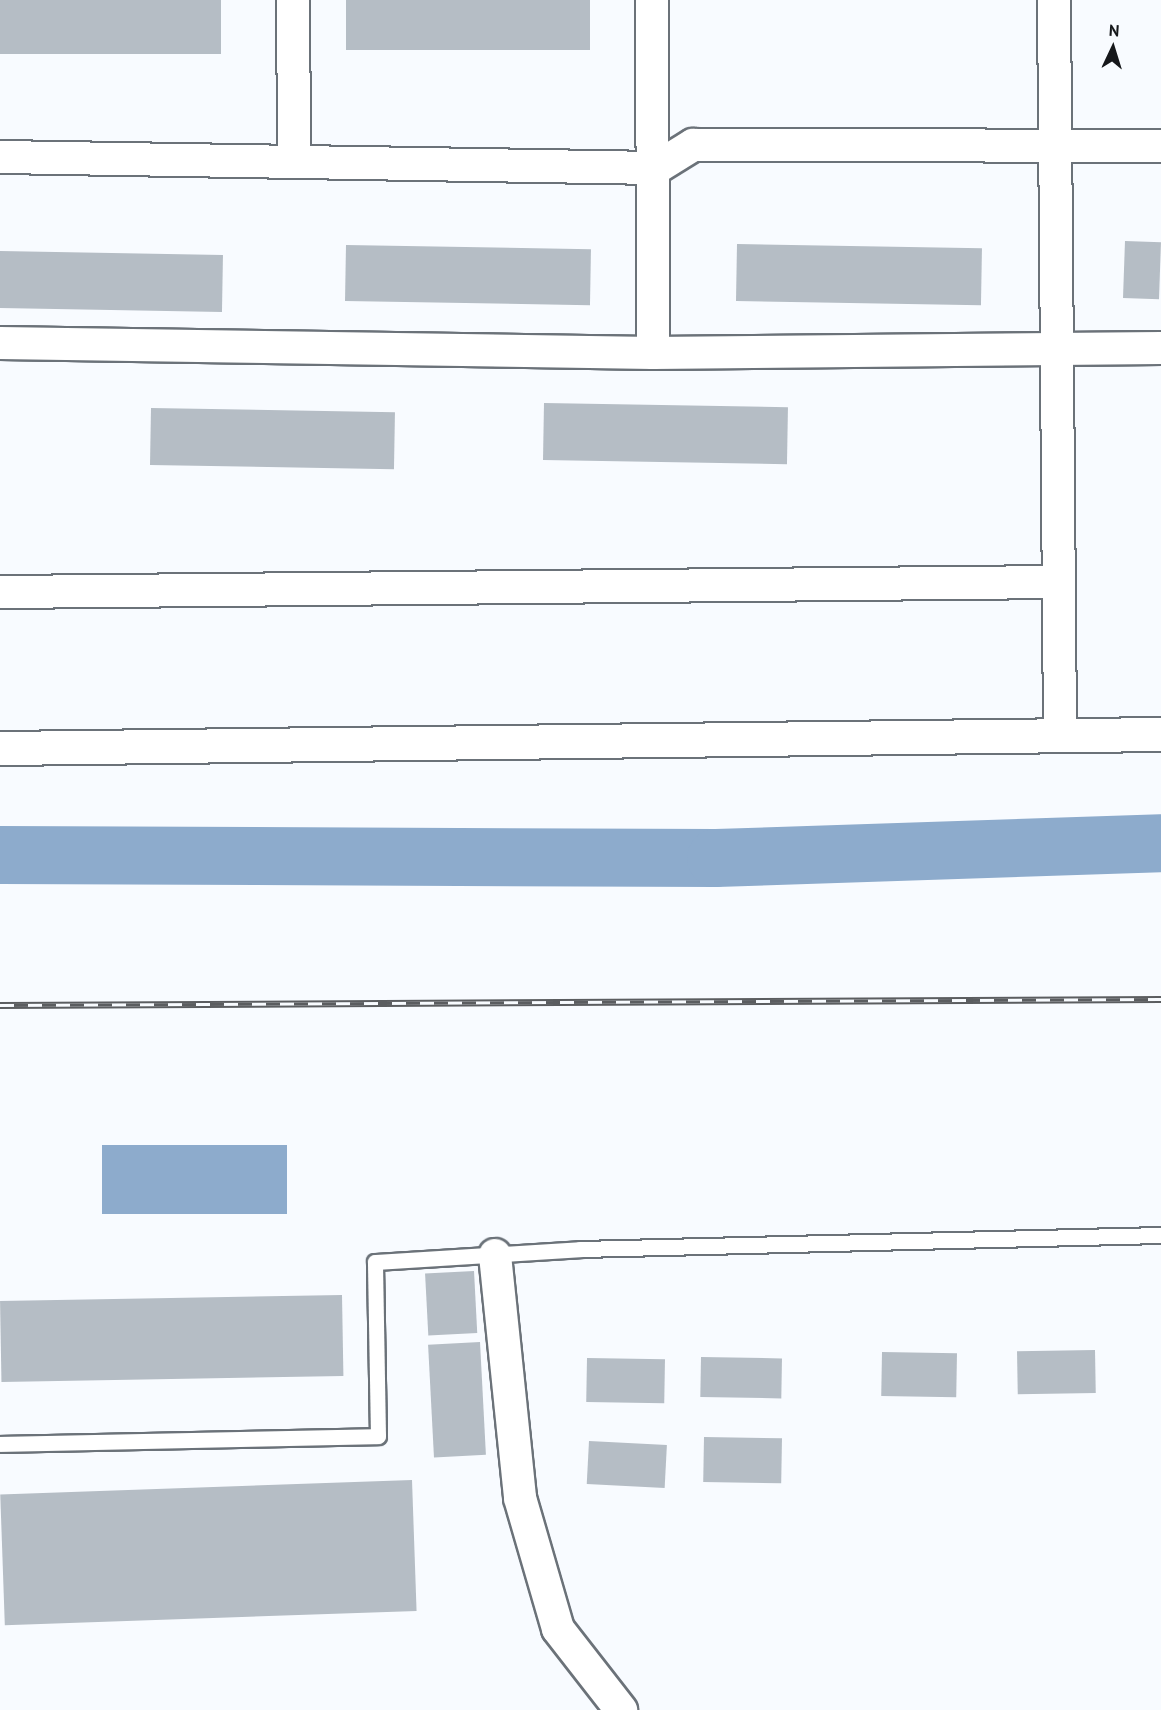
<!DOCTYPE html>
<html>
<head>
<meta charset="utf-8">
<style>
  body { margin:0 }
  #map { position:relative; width:1161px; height:1710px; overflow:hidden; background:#f8fbff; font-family:"PT Sans",sans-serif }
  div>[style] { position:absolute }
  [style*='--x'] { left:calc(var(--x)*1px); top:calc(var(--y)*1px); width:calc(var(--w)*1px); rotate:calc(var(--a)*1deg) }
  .water>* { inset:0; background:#8dabcc; transform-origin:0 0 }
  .river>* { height:58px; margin:-29px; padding:0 29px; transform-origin:29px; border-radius:29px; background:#8dabcc }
  .building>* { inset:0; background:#b5bdc5; transform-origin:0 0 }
  .roads { filter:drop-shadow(2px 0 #6b7279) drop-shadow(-2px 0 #6b7279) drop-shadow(0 2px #6b7279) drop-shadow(0 -2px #6b7279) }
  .lane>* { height:15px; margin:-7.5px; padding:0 7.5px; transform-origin:7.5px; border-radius:7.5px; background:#fff }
  .street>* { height:32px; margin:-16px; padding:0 16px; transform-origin:16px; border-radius:16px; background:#fff }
  .secondary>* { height:33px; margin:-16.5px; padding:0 16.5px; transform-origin:16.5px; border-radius:16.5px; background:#fff }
  .rail>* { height:7px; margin-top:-3.5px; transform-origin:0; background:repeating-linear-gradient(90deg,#f8fbff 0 14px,#5b5d60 0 28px); box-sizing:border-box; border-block:2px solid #5b5d60 }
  span { translate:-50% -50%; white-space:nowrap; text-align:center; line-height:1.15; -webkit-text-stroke:5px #f8fbff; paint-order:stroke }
  .north { position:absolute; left:1083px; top:18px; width:60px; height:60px; -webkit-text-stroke:4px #f8fbff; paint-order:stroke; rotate:4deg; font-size:16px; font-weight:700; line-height:24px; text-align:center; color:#16181b }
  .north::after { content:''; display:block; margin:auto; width:21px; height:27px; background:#16181b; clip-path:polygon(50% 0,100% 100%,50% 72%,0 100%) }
</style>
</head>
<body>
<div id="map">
  <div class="water">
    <div style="left:287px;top:1145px;width:69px;height:185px;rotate:90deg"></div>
  </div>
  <div class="river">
    <div style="--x:0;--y:855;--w:716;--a:0.24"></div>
    <div style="--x:716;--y:858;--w:445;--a:-1.9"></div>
  </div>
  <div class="building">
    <div style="left:0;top:0;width:221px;height:54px"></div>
    <div style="left:346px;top:0;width:244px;height:50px"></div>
    <div style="left:1125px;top:241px;width:36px;height:57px;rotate:2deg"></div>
    <div style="left:737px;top:244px;width:245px;height:57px;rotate:1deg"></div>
    <div style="left:346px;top:245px;width:245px;height:56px;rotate:1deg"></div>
    <div style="left:0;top:251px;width:223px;height:57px;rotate:1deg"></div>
    <div style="left:544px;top:403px;width:244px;height:57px;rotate:1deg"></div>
    <div style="left:151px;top:408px;width:244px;height:57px;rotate:1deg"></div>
    <div style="left:474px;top:1271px;width:62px;height:49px;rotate:87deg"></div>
    <div style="left:342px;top:1295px;width:81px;height:342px;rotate:89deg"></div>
    <div style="left:480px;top:1342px;width:113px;height:52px;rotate:87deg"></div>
    <div style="left:1095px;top:1350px;width:43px;height:78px;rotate:89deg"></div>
    <div style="left:882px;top:1352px;width:75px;height:44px;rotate:1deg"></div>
    <div style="left:701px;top:1357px;width:81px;height:40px;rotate:1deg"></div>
    <div style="left:587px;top:1358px;width:78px;height:44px;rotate:1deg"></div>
    <div style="left:704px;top:1437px;width:78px;height:45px;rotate:1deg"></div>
    <div style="left:589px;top:1441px;width:78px;height:43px;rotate:3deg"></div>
    <div style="left:412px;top:1480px;width:131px;height:412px;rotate:88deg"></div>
  </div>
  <div class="roads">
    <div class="lane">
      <div style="--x:0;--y:1444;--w:378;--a:-1.2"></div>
      <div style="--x:378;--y:1436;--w:174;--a:-91"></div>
      <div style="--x:375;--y:1262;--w:205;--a:-3.6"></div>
      <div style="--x:580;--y:1249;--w:581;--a:-1.38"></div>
    </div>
    <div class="street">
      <div style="--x:293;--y:0;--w:162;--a:89.6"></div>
      <div style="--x:652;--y:0;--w:353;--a:89.8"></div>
      <div style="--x:653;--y:353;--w:508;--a:-0.56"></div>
      <div style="--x:1054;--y:0;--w:735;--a:89.53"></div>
      <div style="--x:0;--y:157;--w:656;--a:0.96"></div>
      <div style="--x:656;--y:168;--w:44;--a:-31.9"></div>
      <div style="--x:693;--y:145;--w:468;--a:0.1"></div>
      <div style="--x:0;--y:343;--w:653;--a:0.88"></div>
      <div style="--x:0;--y:592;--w:1059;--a:-0.54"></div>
      <div style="--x:495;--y:1255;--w:244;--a:84.1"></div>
      <div style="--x:520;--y:1498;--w:136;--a:73.8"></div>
      <div style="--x:558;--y:1629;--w:103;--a:52.1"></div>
    </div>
    <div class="secondary">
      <div style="--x:0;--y:748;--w:1161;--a:-0.69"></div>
    </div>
  </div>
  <div class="rail">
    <div style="--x:0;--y:1005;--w:1161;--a:-0.3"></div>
  </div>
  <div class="north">N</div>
</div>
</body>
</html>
